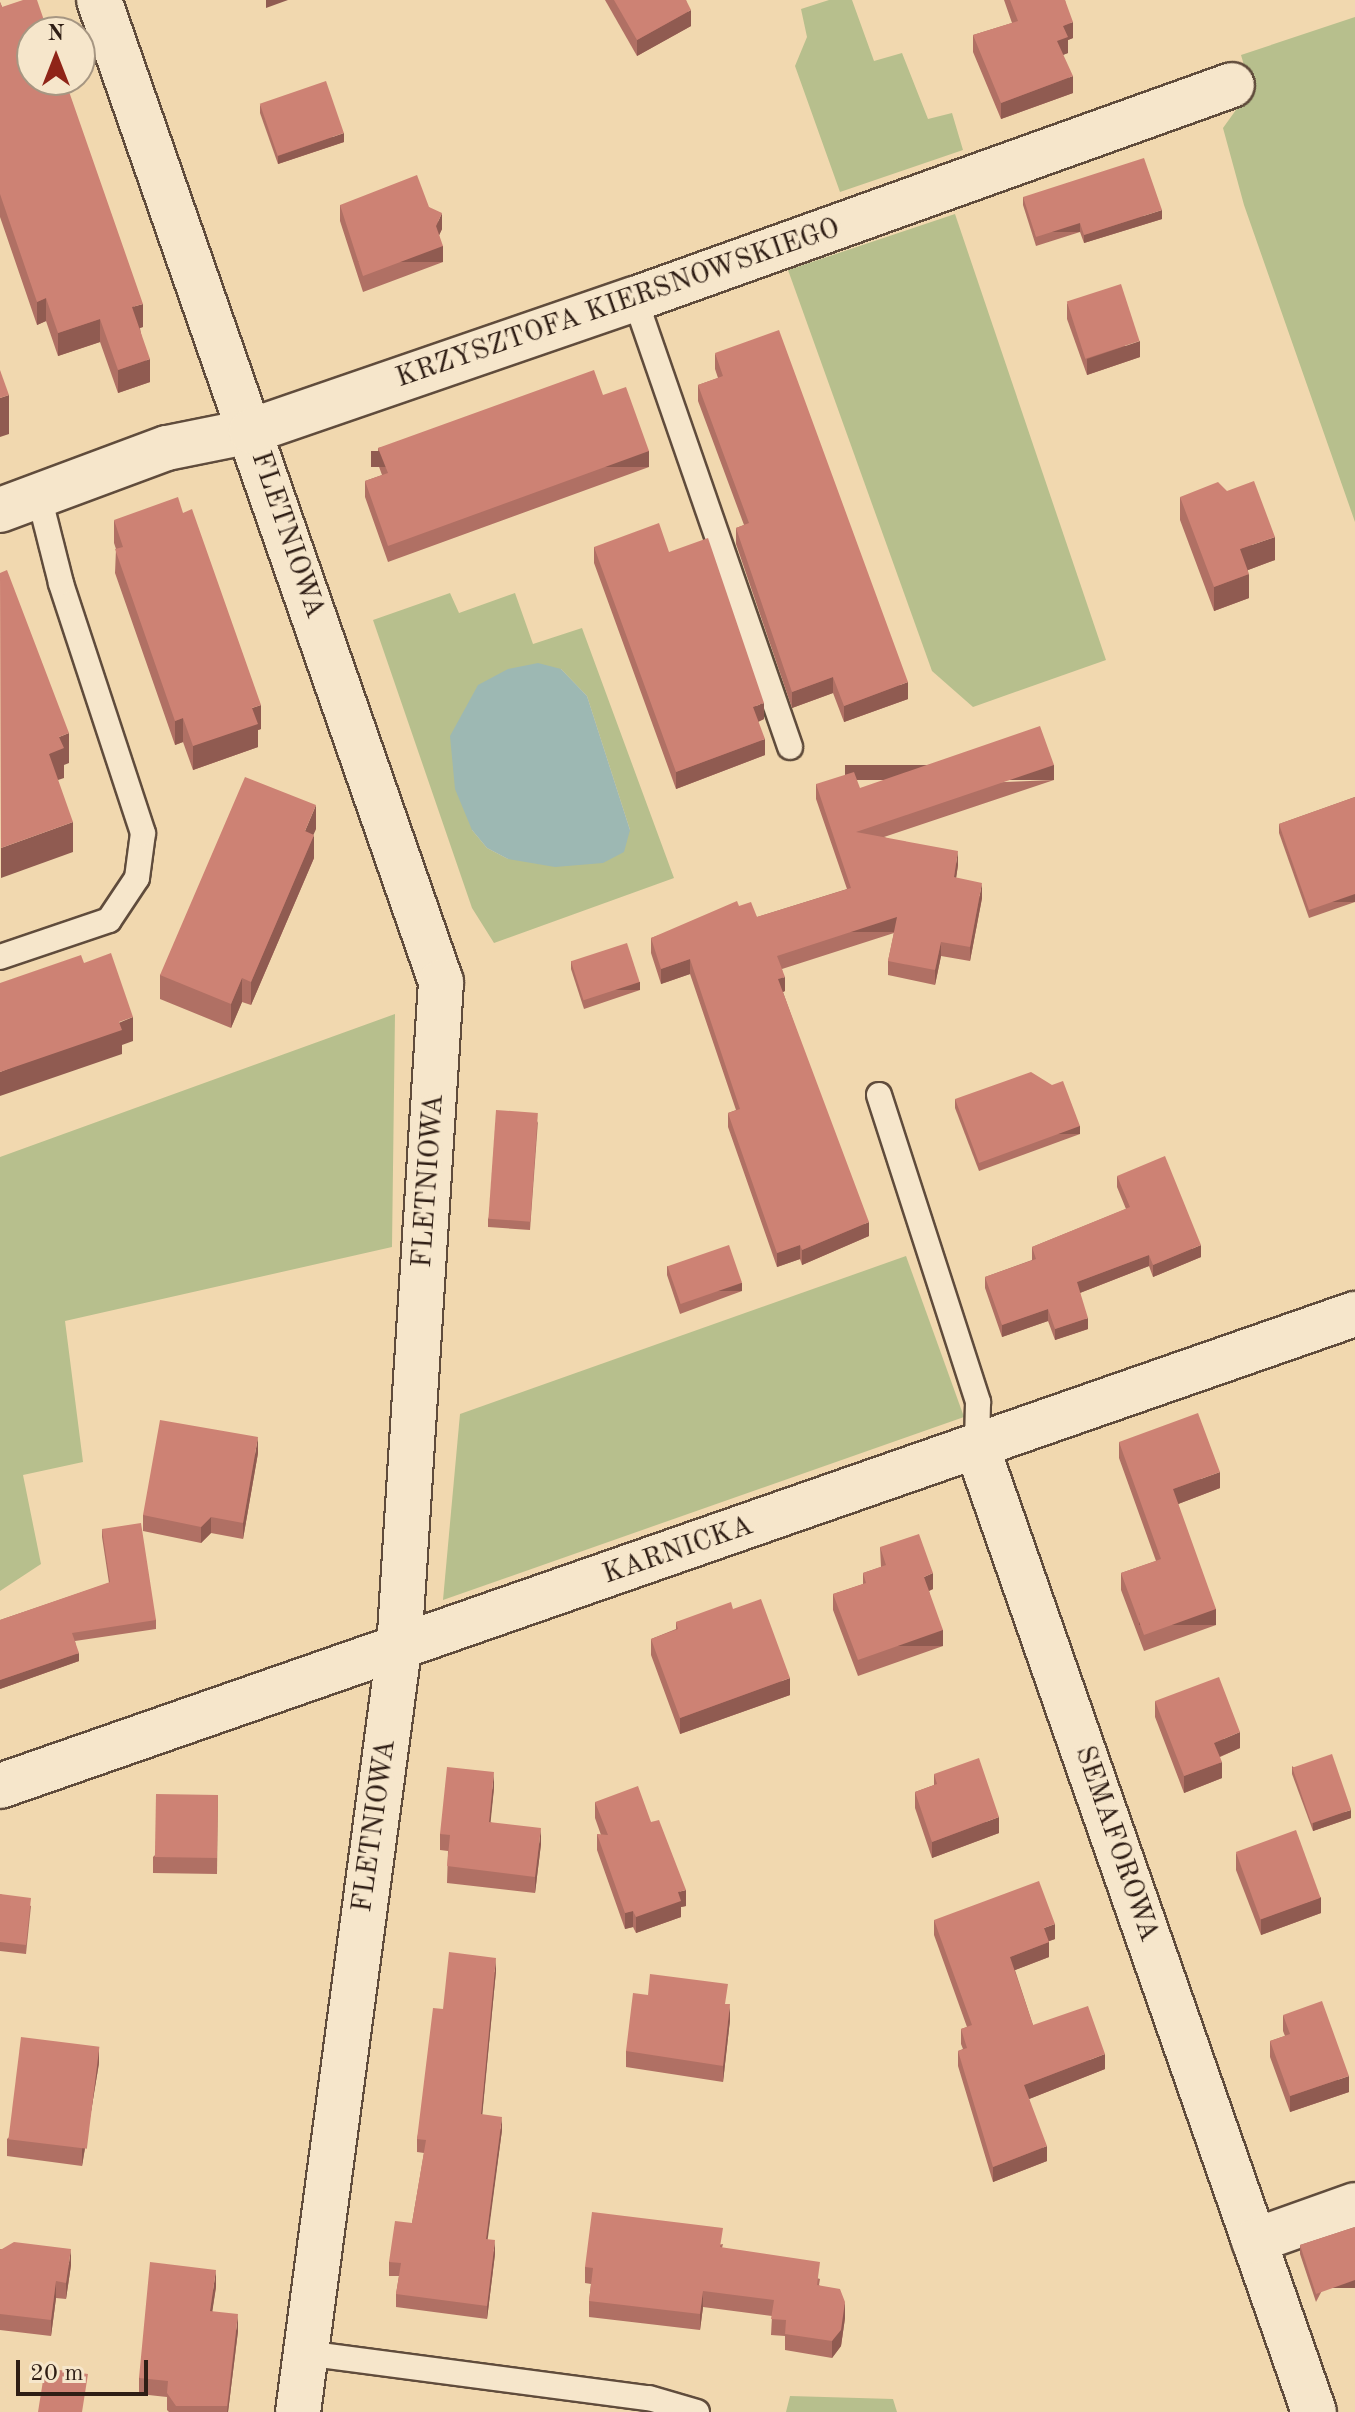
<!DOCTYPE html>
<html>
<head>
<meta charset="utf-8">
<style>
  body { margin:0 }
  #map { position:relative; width:1355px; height:2412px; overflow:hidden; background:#f1d8af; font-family:"Old Standard TT",serif }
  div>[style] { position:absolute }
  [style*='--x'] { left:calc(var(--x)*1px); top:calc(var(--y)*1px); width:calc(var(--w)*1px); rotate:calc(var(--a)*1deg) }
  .green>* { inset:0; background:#b7bf8d }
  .water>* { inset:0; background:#9db8b3 }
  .roads { filter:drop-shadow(2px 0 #604c3c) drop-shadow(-2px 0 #604c3c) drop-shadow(0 2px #604c3c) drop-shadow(0 -2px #604c3c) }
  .lane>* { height:24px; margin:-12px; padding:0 12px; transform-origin:12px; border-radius:12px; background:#f6e6cb }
  .street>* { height:44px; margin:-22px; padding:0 22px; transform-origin:22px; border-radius:22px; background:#f6e6cb }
  .wall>* { inset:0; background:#b07064 }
  .shaded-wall>* { inset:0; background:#905b51; transform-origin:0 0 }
  .building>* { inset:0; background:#cd8274; transform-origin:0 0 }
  span { translate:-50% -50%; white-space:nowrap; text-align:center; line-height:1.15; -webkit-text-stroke:7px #f6e6cb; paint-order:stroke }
  .street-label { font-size:28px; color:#2f1e15 }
  .north { position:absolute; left:16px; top:16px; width:80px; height:80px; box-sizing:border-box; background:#f6e6cb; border:2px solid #a69682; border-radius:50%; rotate:0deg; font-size:22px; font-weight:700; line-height:32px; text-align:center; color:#2f1e15 }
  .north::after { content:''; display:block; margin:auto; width:28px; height:36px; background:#8f2418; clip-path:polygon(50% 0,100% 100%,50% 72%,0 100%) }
  .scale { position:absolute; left:16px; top:2360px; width:132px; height:36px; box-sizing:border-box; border:4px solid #2f1e15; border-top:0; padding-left:10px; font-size:24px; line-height:28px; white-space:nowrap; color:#2f1e15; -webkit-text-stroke:6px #f6e6cb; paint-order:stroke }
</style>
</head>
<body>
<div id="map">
  <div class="green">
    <div style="clip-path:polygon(829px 0,852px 0,874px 61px,902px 53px,928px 119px,952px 113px,963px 150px,840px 192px,795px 66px,807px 37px,801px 9px)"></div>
    <div style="clip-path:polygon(1355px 17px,1355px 522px,1244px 205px,1223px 128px,1251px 89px,1241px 55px)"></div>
    <div style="clip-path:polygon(955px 214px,1106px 660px,973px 707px,932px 671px,788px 270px)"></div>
    <div style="clip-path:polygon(evenodd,450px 593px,459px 613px,515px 593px,533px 644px,582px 628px,674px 878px,494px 943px,472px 908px,373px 620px,450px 593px,561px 669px,587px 696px,630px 830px,508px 859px,487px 848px,472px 830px,561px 669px)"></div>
    <div style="clip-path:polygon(395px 1014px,392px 1247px,65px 1321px,83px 1462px,23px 1475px,41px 1564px,0 1591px,0 1157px)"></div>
    <div style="clip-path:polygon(906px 1256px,964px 1417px,443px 1600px,460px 1414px)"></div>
    <div style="clip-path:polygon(790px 2396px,893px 2399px,897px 2412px,786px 2412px)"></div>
  </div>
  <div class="water">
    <div style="clip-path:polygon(538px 663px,561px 669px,587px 696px,630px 830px,624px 852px,603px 863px,555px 867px,508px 859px,487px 848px,472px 830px,455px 789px,450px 736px,478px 685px,508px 669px)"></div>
  </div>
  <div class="roads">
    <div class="lane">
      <div style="--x:635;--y:299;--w:474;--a:70.9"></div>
      <div style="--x:0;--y:957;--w:115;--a:-18.7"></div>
      <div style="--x:109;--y:920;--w:50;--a:-56.3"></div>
      <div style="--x:137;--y:878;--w:45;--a:-82.4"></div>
      <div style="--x:143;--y:833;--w:263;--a:-108.2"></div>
      <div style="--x:61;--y:583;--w:90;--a:-104.2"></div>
      <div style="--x:879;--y:1095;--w:323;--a:72.1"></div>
      <div style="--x:978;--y:1402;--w:45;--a:91.3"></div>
      <div style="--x:305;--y:2353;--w:347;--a:7.5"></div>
      <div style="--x:649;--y:2398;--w:50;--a:16.3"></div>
    </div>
    <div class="street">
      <div style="--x:99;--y:0;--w:1040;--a:70.8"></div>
      <div style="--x:441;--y:982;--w:668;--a:93.6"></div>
      <div style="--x:399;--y:1649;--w:770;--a:97.54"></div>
      <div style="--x:0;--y:510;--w:178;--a:-20.4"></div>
      <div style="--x:167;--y:448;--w:86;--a:-11.4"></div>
      <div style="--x:251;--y:431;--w:406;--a:-19"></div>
      <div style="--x:635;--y:299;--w:634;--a:-19.72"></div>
      <div style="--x:977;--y:1447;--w:1022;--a:70.75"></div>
      <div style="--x:0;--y:1786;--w:1435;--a:-19.21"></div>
      <div style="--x:1254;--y:2241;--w:107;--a:-19.6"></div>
    </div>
  </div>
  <div class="wall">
    <div style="clip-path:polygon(605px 0,686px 0,691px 26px,637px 56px)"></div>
    <div style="clip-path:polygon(1004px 0,1065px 0,1073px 38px,1068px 40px,1068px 53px,1063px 55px,1073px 93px,1001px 119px,973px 52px,973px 35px,1012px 23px)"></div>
    <div style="clip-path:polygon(0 2px,143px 327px,140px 328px,150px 382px,118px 393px,100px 342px,58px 356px,46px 321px,37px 325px,0 217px)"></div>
    <div style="clip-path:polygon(260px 105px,344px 142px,278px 164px,260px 113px)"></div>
    <div style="clip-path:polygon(1023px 197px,1162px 219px,1084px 243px,1080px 232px,1036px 246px,1023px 205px)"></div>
    <div style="clip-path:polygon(340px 205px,429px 207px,442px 229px,439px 235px,443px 262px,363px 292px,340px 221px)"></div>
    <div style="clip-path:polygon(1067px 303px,1140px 357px,1087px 375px,1067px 319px)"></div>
    <div style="clip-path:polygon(715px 353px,908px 699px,844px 722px,833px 693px,792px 708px,736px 544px,736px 528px,744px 525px,698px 401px,698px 385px,718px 378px,715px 369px)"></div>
    <div style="clip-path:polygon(603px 395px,649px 467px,388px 562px,365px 497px,365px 481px,382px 475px,378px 464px,378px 448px)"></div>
    <div style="clip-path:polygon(1180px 497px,1275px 560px,1248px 570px,1249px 598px,1214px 611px,1180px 520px)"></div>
    <div style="clip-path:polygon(114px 520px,261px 729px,258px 730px,258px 747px,193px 770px,183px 742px,175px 745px,115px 573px,116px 549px,114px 543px)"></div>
    <div style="clip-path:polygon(594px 547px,669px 552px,764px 719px,758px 722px,765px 755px,676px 789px,594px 563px)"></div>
    <div style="clip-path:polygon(1054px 780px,884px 837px,958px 865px,956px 878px,982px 898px,970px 961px,941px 956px,935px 985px,888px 975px,888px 961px,894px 933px,782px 969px,785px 991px,783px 992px,869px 1236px,802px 1265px,800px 1259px,777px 1267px,728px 1127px,728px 1113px,736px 1110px,690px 974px,661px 984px,651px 953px,651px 938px,739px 906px,757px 917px,847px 889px,816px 799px,816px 784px,860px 788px)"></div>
    <div style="clip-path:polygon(1355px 797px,1355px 902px,1309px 918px,1279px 833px,1279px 824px)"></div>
    <div style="clip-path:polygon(316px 829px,313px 834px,314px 858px,251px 1005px,242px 1002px,231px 1028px,160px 999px,160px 975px)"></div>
    <div style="clip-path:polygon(571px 961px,640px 990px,584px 1009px,571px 969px)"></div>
    <div style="clip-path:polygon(955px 1099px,1080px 1134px,979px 1171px,955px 1108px)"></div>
    <div style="clip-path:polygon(538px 1121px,530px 1230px,488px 1227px,488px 1219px)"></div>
    <div style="clip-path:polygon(1117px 1176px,1201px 1257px,1153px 1277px,1149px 1266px,1080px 1293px,1088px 1329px,1055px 1340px,1048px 1321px,1002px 1337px,985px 1288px,985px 1277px,1032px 1260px,1032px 1247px,1126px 1209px,1117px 1187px)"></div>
    <div style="clip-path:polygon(667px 1266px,742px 1291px,680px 1314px,667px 1275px)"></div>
    <div style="clip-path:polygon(1119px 1442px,1220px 1488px,1178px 1504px,1216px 1625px,1144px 1651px,1121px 1590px,1121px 1573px,1156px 1561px,1119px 1458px)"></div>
    <div style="clip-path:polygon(258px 1453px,243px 1539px,211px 1533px,201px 1543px,143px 1531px,143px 1515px)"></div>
    <div style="clip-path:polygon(102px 1529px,156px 1620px,156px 1629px,75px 1641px,79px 1661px,0 1689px,0 1620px,109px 1583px,102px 1537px)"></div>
    <div style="clip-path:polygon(880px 1547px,933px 1589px,929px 1591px,943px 1646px,858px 1676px,833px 1610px,833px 1594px,863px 1584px,863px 1573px,881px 1567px)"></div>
    <div style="clip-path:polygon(733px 1609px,790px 1695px,680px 1734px,651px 1655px,651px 1639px,676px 1629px,676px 1622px)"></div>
    <div style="clip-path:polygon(1155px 1701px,1240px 1748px,1220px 1757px,1222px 1778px,1184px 1793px,1155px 1717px)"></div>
    <div style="clip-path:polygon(1292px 1766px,1351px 1818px,1313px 1831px,1292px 1774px)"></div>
    <div style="clip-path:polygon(934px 1774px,999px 1833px,932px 1858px,915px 1808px,915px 1792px,934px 1785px)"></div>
    <div style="clip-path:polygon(494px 1788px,490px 1822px,541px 1844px,535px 1893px,447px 1883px,448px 1851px,440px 1850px,440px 1834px)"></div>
    <div style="clip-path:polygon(218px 1795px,217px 1874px,153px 1873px,153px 1857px)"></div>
    <div style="clip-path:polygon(595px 1802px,651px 1822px,686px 1906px,681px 1907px,681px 1917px,636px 1933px,633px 1927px,625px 1929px,597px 1850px,597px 1834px,601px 1835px,595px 1818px)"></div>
    <div style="clip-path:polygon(1236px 1853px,1321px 1913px,1261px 1935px,1236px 1870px)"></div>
    <div style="clip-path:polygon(0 1894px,31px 1906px,26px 1954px,0 1951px)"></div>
    <div style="clip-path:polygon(934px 1920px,1055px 1939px,1049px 1941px,1049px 1957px,1015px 1970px,1033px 2025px,1105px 2069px,1029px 2099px,1047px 2161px,993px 2182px,958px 2066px,958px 2051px,963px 2049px,961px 2044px,961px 2029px,967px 2027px,934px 1935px)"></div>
    <div style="clip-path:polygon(496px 1971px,482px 2115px,502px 2130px,487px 2239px,495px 2254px,487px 2319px,396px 2307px,396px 2294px,399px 2276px,389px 2276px,389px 2262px,412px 2223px,424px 2153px,417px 2152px,417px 2139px,443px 2009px)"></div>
    <div style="clip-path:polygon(727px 2004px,730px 2020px,723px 2082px,626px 2067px,626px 2051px)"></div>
    <div style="clip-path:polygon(1283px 2015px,1349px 2092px,1290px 2112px,1270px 2057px,1270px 2041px,1285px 2036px,1283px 2031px)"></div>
    <div style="clip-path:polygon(99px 2063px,82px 2166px,7px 2156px,7px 2139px)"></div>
    <div style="clip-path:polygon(1355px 2227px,1316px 2302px,1300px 2254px,1300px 2245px)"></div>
    <div style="clip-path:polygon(723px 2244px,722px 2248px,820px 2279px,819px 2285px,845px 2318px,841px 2346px,832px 2358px,785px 2350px,785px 2336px,771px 2335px,772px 2316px,703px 2307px,700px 2330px,589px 2317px,589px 2301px,591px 2284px,585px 2283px,585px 2267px)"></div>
    <div style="clip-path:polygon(0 2249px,71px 2265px,66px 2299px,56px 2298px,51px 2336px,0 2330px)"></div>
    <div style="clip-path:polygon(216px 2287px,212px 2311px,238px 2331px,228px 2412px,169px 2412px,167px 2410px,167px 2397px,139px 2394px,139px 2378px)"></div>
  </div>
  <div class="shaded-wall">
    <div style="clip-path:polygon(266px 0,288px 0,266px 8px)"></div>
    <div style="clip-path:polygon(691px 10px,691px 26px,637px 56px,637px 40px)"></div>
    <div style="clip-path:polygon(1073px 22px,1073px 38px,1068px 40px,1068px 53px,1057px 57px,1057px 41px,1063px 26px)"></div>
    <div style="clip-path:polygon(1073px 76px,1073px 93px,1001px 119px,1001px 103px)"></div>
    <div style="clip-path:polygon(344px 133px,344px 142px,278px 164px,278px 156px)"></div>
    <div style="clip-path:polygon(1162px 210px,1162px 219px,1084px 243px,1084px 235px)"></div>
    <div style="clip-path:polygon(442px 213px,442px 229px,436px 242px,436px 226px)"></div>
    <div style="left:1080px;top:223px;width:9px;height:46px;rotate:90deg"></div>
    <div style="left:443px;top:246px;width:16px;height:85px;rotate:90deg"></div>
    <div style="clip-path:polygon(46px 298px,46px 321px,37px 325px,37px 302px)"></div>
    <div style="clip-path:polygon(143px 304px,143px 327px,132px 330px,132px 307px)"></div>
    <div style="clip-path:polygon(100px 319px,100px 342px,58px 356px,58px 333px)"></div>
    <div style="clip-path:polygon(1140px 341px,1140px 357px,1087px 375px,1087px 359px)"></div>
    <div style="clip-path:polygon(150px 359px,150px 382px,118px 393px,118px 370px)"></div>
    <div style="clip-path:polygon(9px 395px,9px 434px,0 437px,0 398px)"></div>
    <div style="left:649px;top:451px;width:16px;height:278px;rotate:90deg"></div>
    <div style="clip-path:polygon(1275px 537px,1275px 560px,1240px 573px,1240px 549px)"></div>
    <div style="clip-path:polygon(1249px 574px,1249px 598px,1214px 611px,1214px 587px)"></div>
    <div style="clip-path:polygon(833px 677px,833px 693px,792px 708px,792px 692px)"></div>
    <div style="clip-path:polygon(908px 682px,908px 699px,844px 722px,844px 706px)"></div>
    <div style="clip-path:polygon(764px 703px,764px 719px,753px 724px,753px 707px)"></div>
    <div style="clip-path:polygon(261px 705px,261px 729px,258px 730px,258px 747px,193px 770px,193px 746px,252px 708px)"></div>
    <div style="clip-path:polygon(183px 718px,183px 742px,175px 745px,175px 721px)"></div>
    <div style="clip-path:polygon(69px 733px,69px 763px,64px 765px,64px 778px,49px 783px,49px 754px,59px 737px)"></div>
    <div style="clip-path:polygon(765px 739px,765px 755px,676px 789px,676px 772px)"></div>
    <div style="left:1054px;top:765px;width:15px;height:209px;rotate:90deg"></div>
    <div style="clip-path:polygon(316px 805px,316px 829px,305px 854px,305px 831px)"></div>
    <div style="clip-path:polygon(73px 822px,73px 852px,1px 878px,1px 848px)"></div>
    <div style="clip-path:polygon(314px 835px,314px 858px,251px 1005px,251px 982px)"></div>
    <div style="clip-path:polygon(958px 851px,958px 865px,954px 892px,954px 877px)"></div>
    <div style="clip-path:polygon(982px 883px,982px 898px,970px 961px,970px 947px)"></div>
    <div style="left:1355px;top:894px;width:8px;height:49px;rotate:90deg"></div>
    <div style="left:897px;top:917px;width:15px;height:126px;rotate:90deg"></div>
    <div style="clip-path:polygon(941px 942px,941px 956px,935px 985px,935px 970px)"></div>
    <div style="clip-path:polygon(690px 959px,690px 974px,661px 984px,661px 969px)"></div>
    <div style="clip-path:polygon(785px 977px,785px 991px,778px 994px,778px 979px)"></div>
    <div style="clip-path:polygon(242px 978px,242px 1002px,231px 1028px,231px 1004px)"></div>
    <div style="left:640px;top:982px;width:8px;height:59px;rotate:90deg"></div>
    <div style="clip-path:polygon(133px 1017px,133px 1041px,122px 1045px,122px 1054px,0 1096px,0 1072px)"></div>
    <div style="left:1080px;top:1126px;width:8px;height:108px;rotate:90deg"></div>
    <div style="clip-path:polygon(869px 1222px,869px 1236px,802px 1265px,802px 1250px)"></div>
    <div style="clip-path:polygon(800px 1245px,800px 1259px,777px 1267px,777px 1253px)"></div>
    <div style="clip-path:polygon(1201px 1245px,1201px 1257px,1153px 1277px,1153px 1265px)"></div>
    <div style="clip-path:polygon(1149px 1255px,1149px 1266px,1077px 1294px,1077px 1282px)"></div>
    <div style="left:742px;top:1283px;width:8px;height:66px;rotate:90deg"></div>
    <div style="clip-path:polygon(1048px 1309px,1048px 1321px,1002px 1337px,1002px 1325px)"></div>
    <div style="clip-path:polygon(1088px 1318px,1088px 1329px,1055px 1340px,1055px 1329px)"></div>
    <div style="clip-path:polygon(258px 1437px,258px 1453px,243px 1539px,243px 1523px)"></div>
    <div style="clip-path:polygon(1220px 1472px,1220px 1488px,1173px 1506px,1173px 1489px)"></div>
    <div style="clip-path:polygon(211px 1517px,211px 1533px,201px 1543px,201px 1527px)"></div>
    <div style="clip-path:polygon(933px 1573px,933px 1589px,924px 1593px,924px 1577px)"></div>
    <div style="left:1216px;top:1609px;width:16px;height:77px;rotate:90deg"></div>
    <div style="left:943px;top:1630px;width:16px;height:90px;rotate:90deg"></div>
    <div style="clip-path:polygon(79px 1653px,79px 1661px,0 1689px,0 1680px)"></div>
    <div style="clip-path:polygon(790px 1678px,790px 1695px,680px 1734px,680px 1718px)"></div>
    <div style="clip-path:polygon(1240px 1732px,1240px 1748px,1214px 1759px,1214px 1743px)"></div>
    <div style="clip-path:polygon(1222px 1762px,1222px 1778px,1184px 1793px,1184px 1776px)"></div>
    <div style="clip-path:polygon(494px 1772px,494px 1788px,489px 1838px,489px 1822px)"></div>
    <div style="clip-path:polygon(1351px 1810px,1351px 1818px,1313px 1831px,1313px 1822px)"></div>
    <div style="clip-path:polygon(999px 1817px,999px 1833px,932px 1858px,932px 1842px)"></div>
    <div style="clip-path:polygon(541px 1828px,541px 1844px,535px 1893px,535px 1877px)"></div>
    <div style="clip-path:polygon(686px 1890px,686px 1906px,681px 1907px,681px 1917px,636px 1933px,636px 1917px,678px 1892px)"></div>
    <div style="clip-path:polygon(1321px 1897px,1321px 1913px,1261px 1935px,1261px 1919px)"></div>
    <div style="clip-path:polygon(633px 1911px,633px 1927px,625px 1929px,625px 1913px)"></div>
    <div style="clip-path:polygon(1055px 1924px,1055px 1939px,1044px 1943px,1044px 1928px)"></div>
    <div style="clip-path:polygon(1049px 1942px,1049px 1957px,1010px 1972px,1010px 1957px)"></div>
    <div style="clip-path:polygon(496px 1958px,496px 1971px,481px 2128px,481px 2114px)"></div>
    <div style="clip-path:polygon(730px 2004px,730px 2020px,723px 2082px,723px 2066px)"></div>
    <div style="clip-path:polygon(99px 2047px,99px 2063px,82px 2166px,82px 2150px)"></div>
    <div style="clip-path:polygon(1105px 2054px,1105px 2069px,1024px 2101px,1024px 2085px)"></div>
    <div style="clip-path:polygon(1349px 2076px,1349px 2092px,1290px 2112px,1290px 2096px)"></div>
    <div style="clip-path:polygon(502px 2117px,502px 2130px,486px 2252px,486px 2239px)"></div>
    <div style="clip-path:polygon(1047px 2146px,1047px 2161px,993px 2182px,993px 2167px)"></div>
    <div style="clip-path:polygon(495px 2240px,495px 2254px,487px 2319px,487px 2306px)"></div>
    <div style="clip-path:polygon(71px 2249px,71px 2265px,66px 2299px,66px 2283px)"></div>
    <div style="clip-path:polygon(216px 2270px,216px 2287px,210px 2327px,210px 2311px)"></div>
    <div style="left:1355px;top:2280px;width:8px;height:41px;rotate:90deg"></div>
    <div style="clip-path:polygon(56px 2281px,56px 2298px,51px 2336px,51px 2320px)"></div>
    <div style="clip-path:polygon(703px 2291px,703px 2307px,700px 2330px,700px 2314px)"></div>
    <div style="clip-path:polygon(845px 2302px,845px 2318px,841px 2346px,832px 2358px,832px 2341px)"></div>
    <div style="clip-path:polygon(238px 2314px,238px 2331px,228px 2412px,227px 2412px)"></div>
  </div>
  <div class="building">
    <div style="clip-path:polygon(23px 0,37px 0,48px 32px,32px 32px,32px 80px,65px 80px,143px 304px,132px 307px,150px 359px,118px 370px,100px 319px,58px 333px,46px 298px,37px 302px,0 194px,0 2px,2px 7px)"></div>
    <div style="clip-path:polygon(614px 0,686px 0,691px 10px,637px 40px)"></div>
    <div style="clip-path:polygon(1010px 0,1065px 0,1073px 22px,1063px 26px,1068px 37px,1057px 41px,1073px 76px,1001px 103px,973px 35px,1018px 21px)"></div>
    <div style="left:326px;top:81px;width:55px;height:70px;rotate:71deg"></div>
    <div style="clip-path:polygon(1144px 158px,1162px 210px,1084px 235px,1080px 223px,1036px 237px,1023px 197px)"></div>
    <div style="clip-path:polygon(417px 175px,429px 207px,442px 213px,436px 226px,443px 246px,363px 276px,340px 205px)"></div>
    <div style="left:1121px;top:284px;width:60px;height:57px;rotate:72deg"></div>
    <div style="clip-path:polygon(779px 330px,908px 682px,844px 706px,833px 677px,792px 692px,736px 528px,749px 523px,698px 385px,723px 376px,715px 353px)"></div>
    <div style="clip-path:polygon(0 370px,9px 395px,0 398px)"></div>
    <div style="clip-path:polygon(594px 370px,603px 395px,626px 387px,649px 451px,388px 546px,365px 481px,388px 473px,378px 448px)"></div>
    <div style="clip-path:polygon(1254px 481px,1275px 537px,1240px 549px,1249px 574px,1214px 587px,1180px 497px,1218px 482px,1227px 491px)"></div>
    <div style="clip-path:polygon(178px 497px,183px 513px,192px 509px,261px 705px,252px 708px,258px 724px,193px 746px,183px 718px,175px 721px,115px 549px,123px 547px,114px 520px)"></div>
    <div style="clip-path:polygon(659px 523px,669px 552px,708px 538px,764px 703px,753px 707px,765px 739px,676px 772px,594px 547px)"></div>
    <div style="clip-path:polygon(7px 570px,69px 733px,59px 737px,64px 748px,49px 754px,73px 822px,1px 848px,0 573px)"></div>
    <div style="clip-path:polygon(1040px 726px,1054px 765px,856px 832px,958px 851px,954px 877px,982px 883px,970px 947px,941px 942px,935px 970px,888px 961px,897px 917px,777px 956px,785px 977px,778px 979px,869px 1222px,802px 1250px,800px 1245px,777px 1253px,728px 1113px,740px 1109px,690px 959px,661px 969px,651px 938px,737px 901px,739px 906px,751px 902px,757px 917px,851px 888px,816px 784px,854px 772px,860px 788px)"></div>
    <div style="clip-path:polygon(245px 777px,316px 805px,305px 831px,314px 835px,251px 982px,242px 978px,231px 1004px,160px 975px)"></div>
    <div style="clip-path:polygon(1355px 797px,1355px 894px,1309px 910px,1279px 824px)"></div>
    <div style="left:627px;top:943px;width:41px;height:59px;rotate:72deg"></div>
    <div style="clip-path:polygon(111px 953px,133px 1017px,119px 1022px,122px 1030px,0 1072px,0 983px,81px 955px,84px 963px)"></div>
    <div style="clip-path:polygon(1031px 1072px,1052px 1085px,1063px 1081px,1080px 1126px,979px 1163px,955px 1099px)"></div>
    <div style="left:496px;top:1110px;width:42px;height:109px;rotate:4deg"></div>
    <div style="clip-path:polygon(1165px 1156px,1201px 1245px,1153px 1265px,1149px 1255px,1077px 1282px,1088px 1318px,1055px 1329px,1048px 1309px,1002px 1325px,985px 1277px,1036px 1259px,1032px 1247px,1130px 1207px,1117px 1176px)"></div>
    <div style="left:729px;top:1245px;width:40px;height:65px;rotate:71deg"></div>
    <div style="clip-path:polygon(1198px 1413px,1220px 1472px,1173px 1489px,1216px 1609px,1144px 1635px,1121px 1573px,1161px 1559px,1119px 1442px)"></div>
    <div style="clip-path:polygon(160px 1420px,258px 1437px,243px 1523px,211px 1517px,201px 1527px,143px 1515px)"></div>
    <div style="clip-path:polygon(141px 1523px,156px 1620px,72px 1633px,79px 1653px,0 1680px,0 1620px,110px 1582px,102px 1529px)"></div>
    <div style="clip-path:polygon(919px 1534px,933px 1573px,924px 1577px,943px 1630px,858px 1660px,833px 1594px,866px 1583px,863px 1573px,886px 1565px,880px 1547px)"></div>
    <div style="clip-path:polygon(761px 1599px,790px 1678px,680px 1718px,651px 1639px,678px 1629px,676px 1622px,731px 1602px,733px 1609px)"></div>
    <div style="clip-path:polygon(1219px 1677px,1240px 1732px,1214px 1743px,1222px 1762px,1184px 1776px,1155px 1701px)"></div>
    <div style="left:1332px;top:1754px;width:59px;height:42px;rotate:71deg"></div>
    <div style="clip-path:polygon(979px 1758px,999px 1817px,932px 1842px,915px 1792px,937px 1784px,934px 1774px)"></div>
    <div style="clip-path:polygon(447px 1767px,494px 1772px,489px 1822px,541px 1828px,535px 1877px,447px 1866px,450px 1835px,440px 1834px)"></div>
    <div style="clip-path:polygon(638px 1786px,651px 1822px,659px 1820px,686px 1890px,678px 1892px,681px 1901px,636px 1917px,633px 1911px,625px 1913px,597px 1834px,608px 1835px,595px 1802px)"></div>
    <div style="left:156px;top:1794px;width:62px;height:63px;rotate:1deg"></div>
    <div style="left:1296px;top:1830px;width:72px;height:64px;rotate:70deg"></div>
    <div style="clip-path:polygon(1039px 1881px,1055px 1924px,1044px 1928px,1049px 1942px,1010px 1957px,1033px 2025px,1088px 2006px,1105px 2054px,1024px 2085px,1047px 2146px,993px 2167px,958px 2051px,967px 2048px,961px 2029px,972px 2025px,934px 1920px)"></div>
    <div style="clip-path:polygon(0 1894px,31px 1898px,26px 1945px,0 1942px)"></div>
    <div style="clip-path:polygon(449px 1952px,496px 1958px,481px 2114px,502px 2117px,486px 2239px,495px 2240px,487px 2306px,396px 2294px,401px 2263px,389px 2262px,395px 2221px,412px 2223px,426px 2140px,417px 2139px,433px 2008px,443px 2009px)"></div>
    <div style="clip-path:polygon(650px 1974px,728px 1984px,725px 2004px,730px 2004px,723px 2066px,626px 2051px,633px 1993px,648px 1995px)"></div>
    <div style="clip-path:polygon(1322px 2001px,1349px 2076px,1290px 2096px,1270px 2041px,1290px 2034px,1283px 2015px)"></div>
    <div style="left:21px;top:2037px;width:79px;height:103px;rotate:7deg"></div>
    <div style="clip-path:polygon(592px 2212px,723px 2228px,720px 2247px,820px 2262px,817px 2285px,840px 2289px,845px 2302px,841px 2330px,832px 2341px,785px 2334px,786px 2320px,771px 2319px,774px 2300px,703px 2291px,700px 2314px,589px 2301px,593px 2268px,585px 2267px)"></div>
    <div style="clip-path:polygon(1355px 2227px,1355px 2280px,1316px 2294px,1300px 2245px)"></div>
    <div style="clip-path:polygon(14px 2242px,71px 2249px,66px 2283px,56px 2281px,51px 2320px,0 2314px,0 2249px,2px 2249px)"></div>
    <div style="clip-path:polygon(150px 2262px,216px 2270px,210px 2311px,238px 2314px,227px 2406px,176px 2406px,167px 2393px,168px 2381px,139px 2378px)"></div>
    <div style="clip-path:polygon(45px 2368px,88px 2374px,82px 2412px,38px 2412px)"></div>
  </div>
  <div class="street-label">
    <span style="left:618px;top:304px;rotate:-19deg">KRZYSZTOFA KIERSNOWSKIEGO</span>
    <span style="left:287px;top:535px;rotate:71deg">FLETNIOWA</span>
    <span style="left:429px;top:1181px;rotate:-86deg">FLETNIOWA</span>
    <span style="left:678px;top:1551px;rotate:-19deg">KARNICKA</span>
    <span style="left:375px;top:1826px;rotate:-82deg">FLETNIOWA</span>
    <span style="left:1116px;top:1844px;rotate:71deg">SEMAFOROWA</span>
  </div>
  <div class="north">N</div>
  <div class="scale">20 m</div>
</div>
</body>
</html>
